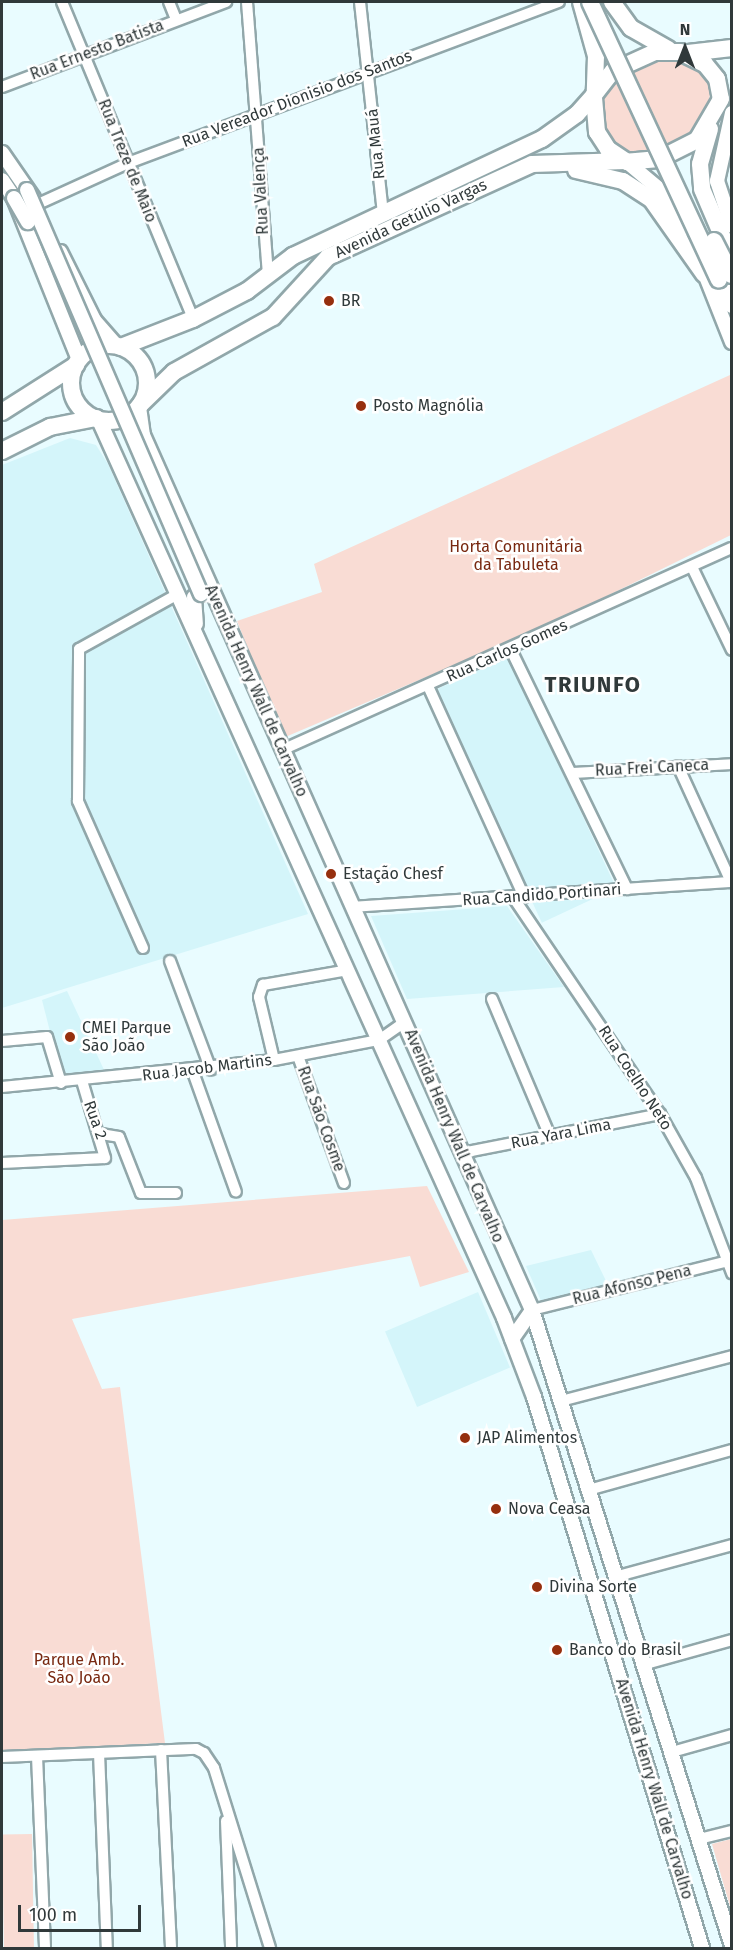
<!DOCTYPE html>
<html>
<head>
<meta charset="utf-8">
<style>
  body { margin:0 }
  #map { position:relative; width:733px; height:1950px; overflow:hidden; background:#e9fcff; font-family:"Fira Sans",sans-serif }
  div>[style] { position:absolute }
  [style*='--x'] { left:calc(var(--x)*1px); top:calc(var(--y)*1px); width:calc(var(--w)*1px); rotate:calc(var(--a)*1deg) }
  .built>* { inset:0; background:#d4f5fa; transform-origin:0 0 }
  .green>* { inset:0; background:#f9dcd4; transform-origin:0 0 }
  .roads { filter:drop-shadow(2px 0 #91a7aa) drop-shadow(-2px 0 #91a7aa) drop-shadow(0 2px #91a7aa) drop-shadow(0 -2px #91a7aa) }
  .minor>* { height:10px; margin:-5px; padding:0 5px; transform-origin:5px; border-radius:5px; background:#fff }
  .major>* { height:14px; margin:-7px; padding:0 7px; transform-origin:7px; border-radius:7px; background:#fff }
  .highway>* { height:16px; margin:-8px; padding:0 8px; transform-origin:8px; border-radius:8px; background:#fff }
  .highway>.ring { margin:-8px; padding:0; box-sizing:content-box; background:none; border:16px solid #fff; border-radius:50% }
  .bridges { filter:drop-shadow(2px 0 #91a7aa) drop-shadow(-2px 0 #91a7aa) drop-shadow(0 2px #91a7aa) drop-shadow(0 -2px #91a7aa) }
  .major-bridge>* { height:14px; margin:-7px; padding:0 7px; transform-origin:7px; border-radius:7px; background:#fff }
  .highway-bridge>* { height:16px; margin:-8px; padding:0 8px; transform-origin:8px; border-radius:8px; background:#fff }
  .dots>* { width:16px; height:16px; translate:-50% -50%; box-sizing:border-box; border:3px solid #fff; border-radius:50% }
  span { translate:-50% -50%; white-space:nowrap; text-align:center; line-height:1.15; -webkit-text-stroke:5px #fff; paint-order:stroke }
  .street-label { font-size:16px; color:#30393a }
  .poi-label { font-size:16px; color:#30393a }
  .left { translate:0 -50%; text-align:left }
  .park-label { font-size:16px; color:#782810 }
  .district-label { font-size:22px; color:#30393a; font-weight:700; letter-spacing:1.5px }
  .frame { position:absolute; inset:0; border:3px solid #30393a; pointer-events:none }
  .north { position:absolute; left:655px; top:18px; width:60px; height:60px; -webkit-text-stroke:4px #fff; paint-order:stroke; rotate:0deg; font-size:16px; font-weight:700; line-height:24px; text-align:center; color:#30393a }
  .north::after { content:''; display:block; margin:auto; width:21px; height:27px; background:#30393a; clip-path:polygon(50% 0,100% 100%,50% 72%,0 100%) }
  .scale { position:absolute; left:18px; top:1905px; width:123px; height:27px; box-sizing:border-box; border:3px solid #30393a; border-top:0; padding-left:8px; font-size:18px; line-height:21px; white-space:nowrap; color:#30393a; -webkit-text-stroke:4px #fff; paint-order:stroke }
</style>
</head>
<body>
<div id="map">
  <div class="built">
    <div style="clip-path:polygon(70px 438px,96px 445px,108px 464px,308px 914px,2px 1008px,2px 465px)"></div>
    <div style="left:508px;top:656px;width:256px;height:82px;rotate:65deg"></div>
    <div style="clip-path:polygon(507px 906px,564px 987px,407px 999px,371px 916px)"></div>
    <div style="clip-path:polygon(67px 991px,106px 1074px,62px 1079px,42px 1000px)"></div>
    <div style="clip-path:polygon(591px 1250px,608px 1285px,542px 1303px,526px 1266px)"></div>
    <div style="left:478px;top:1292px;width:82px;height:101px;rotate:67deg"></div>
  </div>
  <div class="green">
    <div style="clip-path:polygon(679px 58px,692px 63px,712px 88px,701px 127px,669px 149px,630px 156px,620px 151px,605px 134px,599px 100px,617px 75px,644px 61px)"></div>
    <div style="clip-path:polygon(730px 375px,731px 535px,546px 626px,283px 738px,237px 621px,322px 592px,314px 564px)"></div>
    <div style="clip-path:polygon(427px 1186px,469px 1272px,420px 1287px,410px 1256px,72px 1319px,102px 1389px,120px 1387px,165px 1743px,2px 1751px,2px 1220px)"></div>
    <div style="left:32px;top:1834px;width:114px;height:30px;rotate:89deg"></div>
    <div style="clip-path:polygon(731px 1839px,732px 1839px,731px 1910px,712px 1844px)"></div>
  </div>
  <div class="roads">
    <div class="minor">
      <div style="--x:62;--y:2;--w:343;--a:67.5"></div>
      <div style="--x:169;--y:2;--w:18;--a:68"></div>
      <div style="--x:247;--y:2;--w:272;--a:85.6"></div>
      <div style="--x:360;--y:2;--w:214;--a:83.8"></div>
      <div style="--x:2;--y:87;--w:240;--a:-20.8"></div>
      <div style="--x:38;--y:204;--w:99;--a:-24.5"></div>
      <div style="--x:128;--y:163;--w:460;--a:-20.5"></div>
      <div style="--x:692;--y:567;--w:92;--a:64.3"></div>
      <div style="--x:511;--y:650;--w:266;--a:64.1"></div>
      <div style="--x:428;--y:686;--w:232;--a:65.5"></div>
      <div style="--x:282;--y:750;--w:493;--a:-24.2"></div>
      <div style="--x:678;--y:766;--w:128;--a:65.4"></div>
      <div style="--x:573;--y:773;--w:159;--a:-3.2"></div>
      <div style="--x:513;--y:897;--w:262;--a:55.9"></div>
      <div style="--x:660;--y:1114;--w:73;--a:60.6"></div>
      <div style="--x:696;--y:1178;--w:102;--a:69.2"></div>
      <div style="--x:352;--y:907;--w:381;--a:-3.8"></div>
      <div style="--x:143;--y:948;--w:161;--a:-113.9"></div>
      <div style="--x:78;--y:801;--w:152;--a:-89.6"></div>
      <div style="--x:79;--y:649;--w:113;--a:-29.1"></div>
      <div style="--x:170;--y:961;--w:116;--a:69.4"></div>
      <div style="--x:492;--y:999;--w:149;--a:67.1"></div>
      <div style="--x:2;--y:1041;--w:45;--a:-5.1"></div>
      <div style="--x:47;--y:1037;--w:48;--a:73.1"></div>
      <div style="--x:298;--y:1056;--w:135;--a:70.1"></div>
      <div style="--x:274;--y:1060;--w:65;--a:-103.4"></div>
      <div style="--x:259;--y:997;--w:13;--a:-72"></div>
      <div style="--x:263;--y:985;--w:86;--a:-10"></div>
      <div style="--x:193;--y:1072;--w:127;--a:70.3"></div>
      <div style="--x:2;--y:1087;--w:273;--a:-5.7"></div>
      <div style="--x:274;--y:1060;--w:107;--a:-10.8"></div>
      <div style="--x:379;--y:1040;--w:32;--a:-35"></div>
      <div style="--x:101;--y:1134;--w:18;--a:9"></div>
      <div style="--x:119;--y:1137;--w:60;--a:68.6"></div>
      <div style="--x:141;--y:1193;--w:35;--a:0"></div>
      <div style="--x:462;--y:1153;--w:202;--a:-11.1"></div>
      <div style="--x:2;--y:1163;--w:103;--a:-2.8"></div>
      <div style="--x:105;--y:1158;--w:80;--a:-106.6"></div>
      <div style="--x:532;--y:1310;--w:206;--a:-14"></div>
      <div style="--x:561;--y:1401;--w:177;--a:-14.7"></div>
      <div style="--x:592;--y:1489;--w:145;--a:-15.6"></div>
      <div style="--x:618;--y:1576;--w:118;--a:-15.2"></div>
      <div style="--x:646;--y:1664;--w:89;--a:-15.6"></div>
      <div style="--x:161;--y:1750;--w:198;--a:87.1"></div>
      <div style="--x:672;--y:1752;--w:62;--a:-15.8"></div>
      <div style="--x:99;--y:1753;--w:195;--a:87.7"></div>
      <div style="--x:37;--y:1756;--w:192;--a:87.6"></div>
      <div style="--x:2;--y:1757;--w:194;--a:-2.4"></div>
      <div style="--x:196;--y:1749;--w:9;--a:27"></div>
      <div style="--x:204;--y:1753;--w:18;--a:56"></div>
      <div style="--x:214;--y:1768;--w:189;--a:72.7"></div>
      <div style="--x:226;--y:1821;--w:127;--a:87.7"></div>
      <div style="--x:699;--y:1839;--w:34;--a:-14"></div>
    </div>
    <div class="major">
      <div style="--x:732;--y:113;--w:70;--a:102.4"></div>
      <div style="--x:717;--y:181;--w:47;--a:71.6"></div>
      <div style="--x:2;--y:153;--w:55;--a:55.4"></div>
      <div style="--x:627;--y:162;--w:50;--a:40.1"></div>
      <div style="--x:665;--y:194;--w:41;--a:57.8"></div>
      <div style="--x:2;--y:180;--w:22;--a:56"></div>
      <div style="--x:14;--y:198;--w:175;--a:68.1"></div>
      <div style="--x:60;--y:252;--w:76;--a:63.4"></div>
      <div style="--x:94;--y:320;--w:35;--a:49"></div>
      <div style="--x:701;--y:264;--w:84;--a:68.3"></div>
      <div style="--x:139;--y:407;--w:28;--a:82"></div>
      <div style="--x:143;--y:435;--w:958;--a:66.03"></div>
      <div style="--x:532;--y:1310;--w:667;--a:72.54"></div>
      <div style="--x:99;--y:420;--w:985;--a:65.72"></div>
      <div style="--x:504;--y:1318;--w:85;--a:69.2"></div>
      <div style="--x:534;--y:1397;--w:576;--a:73.04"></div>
      <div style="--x:194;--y:597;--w:27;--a:86"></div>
      <div style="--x:512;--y:1339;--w:35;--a:-55"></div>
    </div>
    <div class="highway">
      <div style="--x:581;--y:2;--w:56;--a:74.5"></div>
      <div style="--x:596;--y:56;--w:37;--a:92"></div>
      <div style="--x:612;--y:2;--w:32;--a:54"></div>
      <div style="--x:631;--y:28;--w:43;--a:29.6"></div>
      <div style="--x:655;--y:52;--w:25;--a:0"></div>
      <div style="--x:680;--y:52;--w:28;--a:26"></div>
      <div style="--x:705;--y:64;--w:19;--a:51"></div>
      <div style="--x:717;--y:79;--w:20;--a:79"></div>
      <div style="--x:721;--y:99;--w:48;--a:120.3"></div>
      <div style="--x:697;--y:140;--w:42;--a:153.4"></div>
      <div style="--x:659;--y:159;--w:32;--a:175"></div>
      <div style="--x:627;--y:162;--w:23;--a:-146"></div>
      <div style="--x:608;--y:149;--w:20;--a:-123"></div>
      <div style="--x:597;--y:132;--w:37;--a:-95"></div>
      <div style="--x:594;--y:95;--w:31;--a:-52"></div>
      <div style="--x:613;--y:71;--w:46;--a:-24.3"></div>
      <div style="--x:688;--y:53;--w:44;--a:-6.5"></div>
      <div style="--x:710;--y:129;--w:36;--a:106"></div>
      <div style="--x:700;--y:164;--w:25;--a:85"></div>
      <div style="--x:702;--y:189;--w:76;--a:66.8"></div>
      <div style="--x:576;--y:170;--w:48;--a:13.2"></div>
      <div style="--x:623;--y:181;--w:33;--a:33"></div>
      <div style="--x:651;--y:199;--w:92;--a:54.8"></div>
      <div style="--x:719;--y:280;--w:28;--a:63"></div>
      <div class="ring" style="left:71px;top:345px;width:60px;height:60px"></div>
      <div style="--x:121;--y:347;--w:77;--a:-21.3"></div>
      <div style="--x:193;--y:319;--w:61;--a:-27.4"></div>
      <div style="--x:247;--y:291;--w:58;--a:-37.3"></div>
      <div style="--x:293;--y:256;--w:275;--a:-25.2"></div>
      <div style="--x:542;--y:139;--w:43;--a:-35.5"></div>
      <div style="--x:577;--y:114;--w:25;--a:-48"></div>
      <div style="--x:140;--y:405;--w:47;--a:-44.1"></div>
      <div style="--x:174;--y:372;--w:113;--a:-29.1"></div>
      <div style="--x:273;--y:317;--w:81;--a:-47.5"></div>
      <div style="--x:328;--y:257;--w:224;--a:-24.5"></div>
      <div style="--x:532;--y:164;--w:93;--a:-1.8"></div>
      <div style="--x:2;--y:412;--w:88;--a:-32.4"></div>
      <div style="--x:2;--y:451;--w:54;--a:-26.6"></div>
      <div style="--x:50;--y:427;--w:47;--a:-11.1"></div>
    </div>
  </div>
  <div class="bridges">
    <div class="major-bridge">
      <div style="--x:27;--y:190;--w:440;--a:66.7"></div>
      <div style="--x:14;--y:198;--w:28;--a:60"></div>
    </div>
    <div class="highway-bridge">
      <div style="--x:590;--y:2;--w:306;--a:65.1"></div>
      <div style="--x:714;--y:241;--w:38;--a:63"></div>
    </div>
  </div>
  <div class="dots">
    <div style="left:329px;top:301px;background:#962f0e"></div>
    <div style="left:361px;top:406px;background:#962f0e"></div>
    <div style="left:331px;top:874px;background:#962f0e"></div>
    <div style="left:70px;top:1037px;background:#962f0e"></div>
    <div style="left:465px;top:1438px;background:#962f0e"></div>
    <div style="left:496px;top:1509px;background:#962f0e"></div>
    <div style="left:537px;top:1587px;background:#962f0e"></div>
    <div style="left:557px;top:1650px;background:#962f0e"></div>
  </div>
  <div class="street-label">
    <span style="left:97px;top:50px;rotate:-21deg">Rua Ernesto Batista</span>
    <span style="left:297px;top:99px;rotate:-21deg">Rua Vereador Dionisio dos Santos</span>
    <span style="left:376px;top:144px;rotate:-96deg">Rua Mauá</span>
    <span style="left:127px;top:161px;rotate:68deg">Rua Treze de Maio</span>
    <span style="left:261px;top:191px;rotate:-93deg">Rua Valença</span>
    <span style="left:411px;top:219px;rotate:-25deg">Avenida Getúlio Vargas</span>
    <span style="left:507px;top:651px;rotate:-24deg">Rua Carlos Gomes</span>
    <span style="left:256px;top:691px;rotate:66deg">Avenida Henry Wall de Carvalho</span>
    <span style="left:652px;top:768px;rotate:-3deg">Rua Frei Caneca</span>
    <span style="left:542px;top:895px;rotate:-4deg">Rua Candido Portinari</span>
    <span style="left:207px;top:1068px;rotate:-7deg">Rua Jacob Martins</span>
    <span style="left:635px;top:1078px;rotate:57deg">Rua Coelho Neto</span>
    <span style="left:321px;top:1119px;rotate:70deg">Rua São Cosme</span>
    <span style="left:95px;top:1120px;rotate:70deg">Rua 2</span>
    <span style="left:561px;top:1134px;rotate:-11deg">Rua Yara Lima</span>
    <span style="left:454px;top:1136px;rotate:67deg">Avenida Henry Wall de Carvalho</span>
    <span style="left:632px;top:1285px;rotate:-14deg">Rua Afonso Pena</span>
    <span style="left:654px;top:1789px;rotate:73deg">Avenida Henry Wall de Carvalho</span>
  </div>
  <div class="poi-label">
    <span class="left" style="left:341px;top:301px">BR</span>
    <span class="left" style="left:373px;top:406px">Posto Magnólia</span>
    <span class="left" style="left:343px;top:874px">Estação Chesf</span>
    <span class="left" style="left:82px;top:1037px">CMEI Parque<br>São João</span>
    <span class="left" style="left:477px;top:1438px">JAP Alimentos</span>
    <span class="left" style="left:508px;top:1509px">Nova Ceasa</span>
    <span class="left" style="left:549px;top:1587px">Divina Sorte</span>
    <span class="left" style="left:569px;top:1650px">Banco do Brasil</span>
  </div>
  <div class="park-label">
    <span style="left:516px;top:556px">Horta Comunitária<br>da Tabuleta</span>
    <span style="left:79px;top:1669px">Parque Amb.<br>São João</span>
  </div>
  <div class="district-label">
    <span style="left:593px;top:685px">TRIUNFO</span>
  </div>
  <div class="frame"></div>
  <div class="north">N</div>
  <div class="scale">100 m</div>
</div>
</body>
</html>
